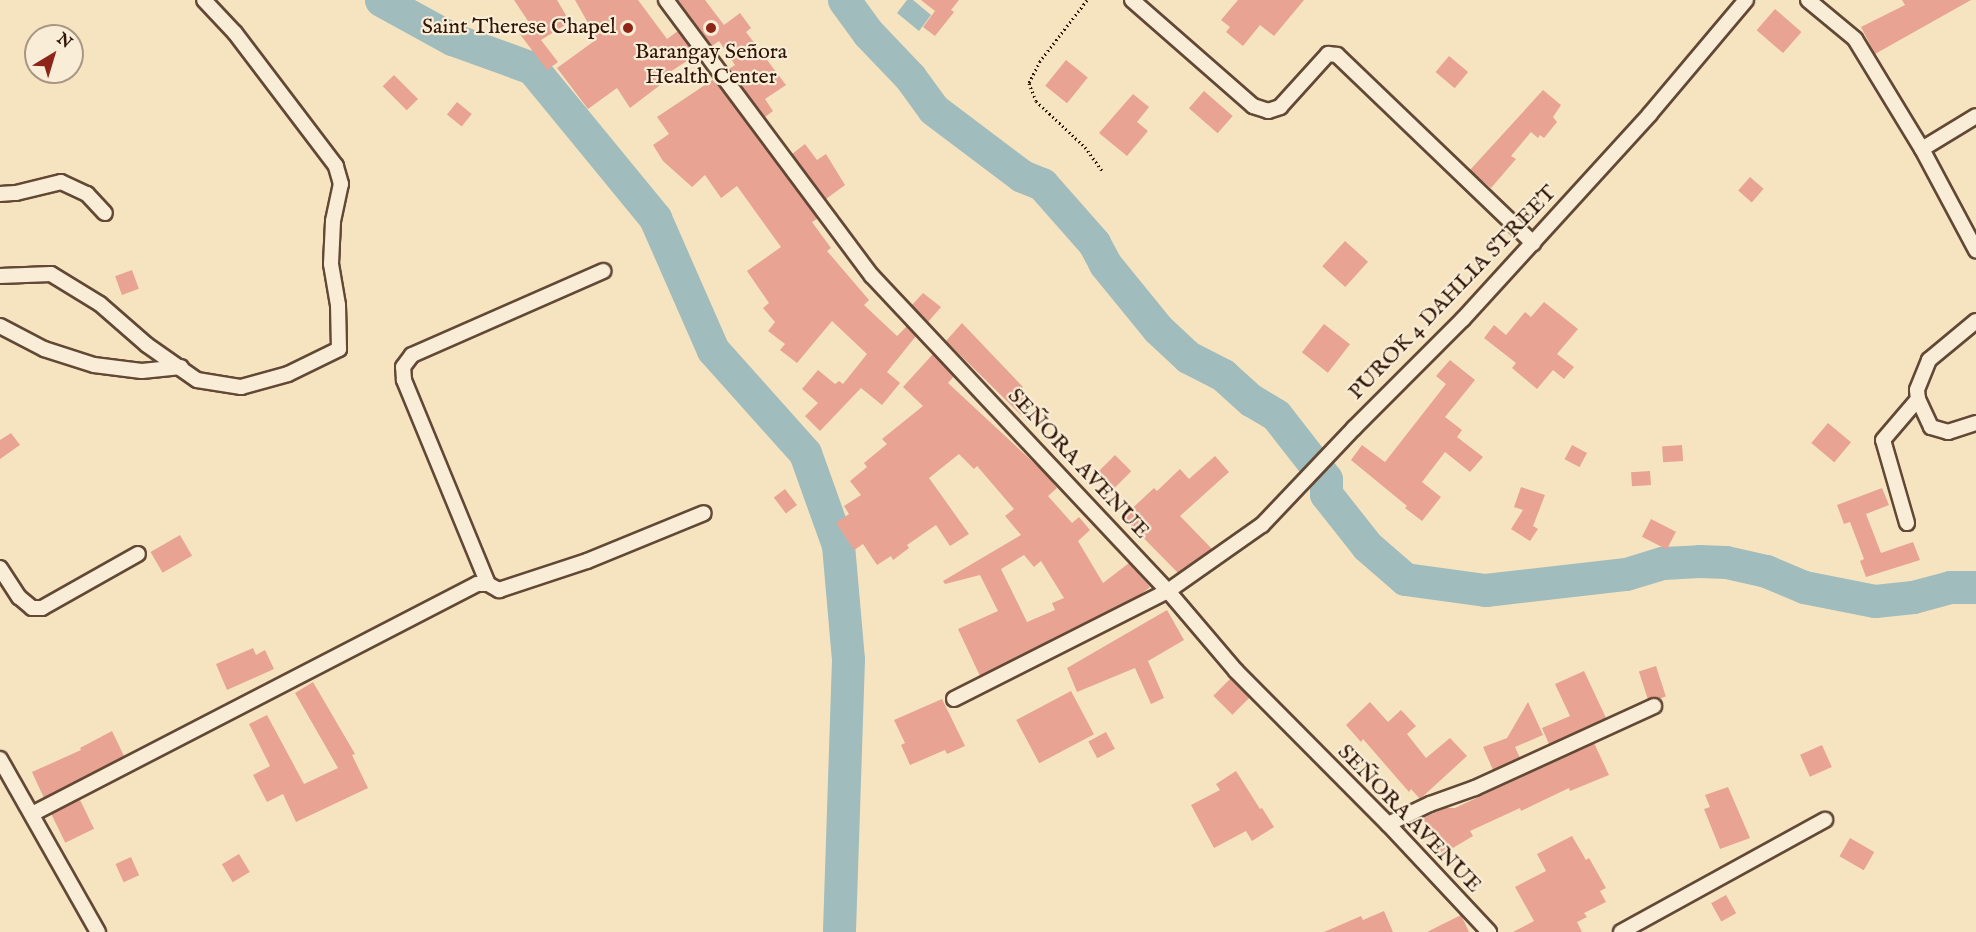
<!DOCTYPE html>
<html>
<head>
<meta charset="utf-8">
<style>
  body { margin:0 }
  #map { position:relative; width:1976px; height:932px; overflow:hidden; background:#f6e4c1; font-family:"IM FELL English",serif }
  div>[style] { position:absolute }
  [style*='--x'] { left:calc(var(--x)*1px); top:calc(var(--y)*1px); width:calc(var(--w)*1px); rotate:calc(var(--a)*1deg) }
  .water>* { inset:0; background:#a0bcbc }
  .river>* { height:33px; margin:-16.5px; padding:0 16.5px; transform-origin:16.5px; border-radius:16.5px; background:#a0bcbc }
  .building>* { inset:0; background:#e8a392; transform-origin:0 0 }
  .path>* { height:3px; margin-top:-1.5px; transform-origin:0; background:repeating-linear-gradient(90deg,#301406 0 1.5px,transparent 0 4.5px) }
  .roads { filter:drop-shadow(2px 0 #624835) drop-shadow(-2px 0 #624835) drop-shadow(0 2px #624835) drop-shadow(0 -2px #624835) }
  .street>* { height:14px; margin:-7px; padding:0 7px; transform-origin:7px; border-radius:7px; background:#f9edd7 }
  .dots>* { width:16px; height:16px; translate:-50% -50%; box-sizing:border-box; border:3px solid #f9edd7; border-radius:50% }
  span { translate:-50% -50%; white-space:nowrap; text-align:center; line-height:1.15; -webkit-text-stroke:4.5px #f9edd7; paint-order:stroke }
  .poi-label { font-size:22px; color:#301406 }
  .right { translate:-100% -50%; text-align:right }
  .street-label { font-size:22px; color:#301406 }
  .north { position:absolute; left:24px; top:24px; width:60px; height:60px; box-sizing:border-box; background:#f9edd7; border:2px solid #a99683; border-radius:50%; rotate:38deg; font-size:16px; font-weight:700; line-height:24px; text-align:center; color:#301406 }
  .north::after { content:''; display:block; margin:auto; width:21px; height:27px; background:#8f2418; clip-path:polygon(50% 0,100% 100%,50% 72%,0 100%) }
</style>
</head>
<body>
<div id="map">
  <div class="water">
    <div style="clip-path:polygon(907px 0,913px 0,931px 15px,919px 31px,897px 13px)"></div>
  </div>
  <div class="river">
    <div style="--x:381;--y:0;--w:81;--a:28.8"></div>
    <div style="--x:452;--y:39;--w:85;--a:19.9"></div>
    <div style="--x:532;--y:68;--w:194;--a:50.6"></div>
    <div style="--x:655;--y:218;--w:144;--a:66.3"></div>
    <div style="--x:713;--y:350;--w:138;--a:48.2"></div>
    <div style="--x:805;--y:453;--w:98;--a:70.3"></div>
    <div style="--x:838;--y:545;--w:114;--a:85"></div>
    <div style="--x:848;--y:659;--w:273;--a:91.9"></div>
    <div style="--x:844;--y:0;--w:41;--a:54"></div>
    <div style="--x:868;--y:33;--w:61;--a:46.3"></div>
    <div style="--x:910;--y:77;--w:39;--a:54"></div>
    <div style="--x:933;--y:109;--w:111;--a:37"></div>
    <div style="--x:1022;--y:176;--w:22;--a:22"></div>
    <div style="--x:1042;--y:184;--w:79;--a:48.6"></div>
    <div style="--x:1094;--y:243;--w:24;--a:62"></div>
    <div style="--x:1105;--y:264;--w:84;--a:50.8"></div>
    <div style="--x:1158;--y:329;--w:41;--a:43"></div>
    <div style="--x:1188;--y:357;--w:39;--a:27"></div>
    <div style="--x:1223;--y:375;--w:38;--a:42"></div>
    <div style="--x:1251;--y:400;--w:29;--a:31"></div>
    <div style="--x:1276;--y:415;--w:81;--a:52"></div>
    <div style="--x:1326;--y:479;--w:15;--a:90"></div>
    <div style="--x:1326;--y:494;--w:66;--a:51.7"></div>
    <div style="--x:1367;--y:546;--w:50;--a:41"></div>
    <div style="--x:1405;--y:579;--w:81;--a:7.8"></div>
    <div style="--x:1485;--y:590;--w:142;--a:-6.5"></div>
    <div style="--x:1626;--y:574;--w:39;--a:-17"></div>
    <div style="--x:1663;--y:563;--w:36;--a:-3"></div>
    <div style="--x:1699;--y:561;--w:27;--a:2"></div>
    <div style="--x:1726;--y:562;--w:41;--a:12.7"></div>
    <div style="--x:1766;--y:571;--w:41;--a:22.8"></div>
    <div style="--x:1804;--y:587;--w:72;--a:11.2"></div>
    <div style="--x:1875;--y:601;--w:38;--a:-6"></div>
    <div style="--x:1913;--y:597;--w:38;--a:-15"></div>
    <div style="--x:1950;--y:587;--w:26;--a:0"></div>
  </div>
  <div class="building">
    <div style="clip-path:polygon(514px 0,557px 0,570px 22px,541px 40px,558px 62px,547px 70px,519px 33px,530px 25px,532px 27px)"></div>
    <div style="clip-path:polygon(575px 0,638px 0,667px 39px,678px 31px,696px 55px,670px 72px,672px 76px,630px 108px,617px 88px,588px 109px,557px 68px,597px 39px)"></div>
    <div style="clip-path:polygon(677px 0,705px 0,724px 25px,740px 13px,751px 28px,746px 32px,786px 85px,765px 99px,773px 111px,765px 117px,729px 69px,735px 65px,719px 41px,712px 46px)"></div>
    <div style="clip-path:polygon(921px 0,959px 0,951px 10px,954px 12px,935px 36px,923px 27px,935px 11px)"></div>
    <div style="clip-path:polygon(1238px 0,1304px 0,1274px 36px,1260px 25px,1243px 46px,1226px 32px,1230px 27px,1221px 20px)"></div>
    <div style="clip-path:polygon(1902px 0,1971px 0,1875px 54px,1861px 27px,1905px 5px)"></div>
    <div style="left:1775px;top:9px;width:35px;height:28px;rotate:41deg"></div>
    <div style="left:1449px;top:56px;width:25px;height:21px;rotate:40deg"></div>
    <div style="left:1066px;top:60px;width:28px;height:33px;rotate:39deg"></div>
    <div style="left:394px;top:75px;width:34px;height:16px;rotate:45deg"></div>
    <div style="clip-path:polygon(714px 79px,811px 209px,817px 219px,812px 222px,831px 248px,827px 251px,869px 300px,864px 305px,897px 336px,907px 326px,916px 336px,887px 372px,900px 383px,882px 405px,861px 388px,820px 431px,805px 416px,818px 403px,802px 389px,818px 370px,835px 384px,839px 381px,843px 384px,867px 354px,832px 321px,797px 363px,780px 350px,785px 344px,768px 331px,775px 322px,763px 308px,769px 303px,747px 271px,781px 247px,737px 186px,721px 198px,705px 175px,692px 187px,663px 161px,653px 145px,669px 134px,657px 117px)"></div>
    <div style="clip-path:polygon(1543px 90px,1561px 105px,1553px 117px,1557px 122px,1544px 138px,1540px 135px,1538px 138px,1531px 132px,1511px 156px,1516px 159px,1491px 188px,1470px 170px)"></div>
    <div style="left:1204px;top:91px;width:38px;height:23px;rotate:41deg"></div>
    <div style="clip-path:polygon(1133px 94px,1149px 107px,1137px 122px,1148px 131px,1127px 156px,1099px 133px)"></div>
    <div style="left:457px;top:102px;width:19px;height:16px;rotate:39deg"></div>
    <div style="clip-path:polygon(805px 144px,817px 160px,826px 154px,845px 185px,826px 199px,792px 154px)"></div>
    <div style="left:1750px;top:177px;width:18px;height:18px;rotate:41deg"></div>
    <div style="left:1345px;top:241px;width:31px;height:34px;rotate:42deg"></div>
    <div style="left:132px;top:270px;width:20px;height:18px;rotate:70deg"></div>
    <div style="clip-path:polygon(923px 293px,941px 307px,928px 322px,912px 305px)"></div>
    <div style="clip-path:polygon(1544px 302px,1578px 329px,1557px 354px,1574px 367px,1564px 379px,1553px 370px,1537px 389px,1512px 368px,1516px 363px,1484px 338px,1494px 325px,1506px 335px,1525px 312px,1531px 317px)"></div>
    <div style="clip-path:polygon(962px 323px,1023px 387px,1019px 391px,1033px 404px,1021px 415px,946px 341px)"></div>
    <div style="left:1324px;top:324px;width:33px;height:36px;rotate:38deg"></div>
    <div style="clip-path:polygon(evenodd,933px 354px,954px 376px,948px 383px,1048px 476px,1057px 488px,1048px 496px,1072px 523px,1079px 517px,1090px 530px,1078px 541px,1103px 583px,1129px 563px,1150px 587px,1139px 596px,980px 676px,958px 629px,998px 611px,980px 575px,945px 584px,943px 581px,1021px 535px,1005px 516px,1014px 509px,977px 466px,974px 469px,959px 454px,929px 478px,969px 534px,950px 546px,936px 525px,907px 545px,909px 548px,893px 560px,891px 556px,877px 565px,863px 544px,854px 550px,836px 523px,849px 514px,844px 506px,861px 495px,850px 481px,867px 467px,864px 463px,887px 444px,882px 439px,923px 406px,903px 387px,933px 354px,1024px 555px,1034px 567px,1041px 561px,1064px 598px,1052px 603px,1055px 610px,1027px 622px,1001px 569px,1024px 555px)"></div>
    <div style="clip-path:polygon(1450px 360px,1475px 380px,1445px 417px,1462px 430px,1457px 437px,1483px 457px,1470px 472px,1445px 452px,1422px 482px,1441px 497px,1422px 521px,1405px 508px,1407px 506px,1351px 460px,1362px 445px,1385px 462px,1446px 384px,1436px 376px)"></div>
    <div style="left:1828px;top:423px;width:30px;height:26px;rotate:40deg"></div>
    <div style="clip-path:polygon(11px 433px,20px 445px,0 459px,0 440px)"></div>
    <div style="left:1572px;top:445px;width:17px;height:16px;rotate:28deg"></div>
    <div style="left:1682px;top:445px;width:16px;height:20px;rotate:86deg"></div>
    <div style="left:1115px;top:455px;width:23px;height:28px;rotate:45deg"></div>
    <div style="clip-path:polygon(1215px 456px,1229px 472px,1180px 516px,1212px 549px,1178px 573px,1123px 517px,1154px 488px,1157px 491px,1180px 469px,1189px 479px)"></div>
    <div style="left:1650px;top:471px;width:14px;height:19px;rotate:86deg"></div>
    <div style="clip-path:polygon(1521px 487px,1545px 495px,1533px 526px,1538px 529px,1530px 541px,1511px 529px,1523px 510px,1514px 507px)"></div>
    <div style="clip-path:polygon(1882px 488px,1889px 505px,1866px 514px,1881px 553px,1913px 542px,1920px 560px,1866px 577px,1860px 561px,1864px 559px,1850px 522px,1844px 524px,1837px 505px)"></div>
    <div style="left:785px;top:489px;width:20px;height:14px;rotate:53deg"></div>
    <div style="left:1651px;top:519px;width:28px;height:20px;rotate:27deg"></div>
    <div style="left:180px;top:535px;width:24px;height:34px;rotate:60deg"></div>
    <div style="clip-path:polygon(1167px 610px,1184px 640px,1148px 661px,1164px 698px,1151px 704px,1135px 668px,1077px 692px,1067px 668px)"></div>
    <div style="clip-path:polygon(253px 648px,256px 655px,265px 650px,274px 669px,227px 690px,216px 664px)"></div>
    <div style="left:1656px;top:666px;width:32px;height:18px;rotate:72deg"></div>
    <div style="clip-path:polygon(1584px 671px,1606px 718px,1549px 744px,1542px 728px,1570px 716px,1555px 684px)"></div>
    <div style="left:1231px;top:678px;width:27px;height:25px;rotate:45deg"></div>
    <div style="clip-path:polygon(313px 682px,355px 754px,352px 755px,368px 788px,296px 822px,283px 794px,267px 802px,253px 775px,270px 766px,249px 724px,267px 715px,304px 784px,338px 768px,295px 693px)"></div>
    <div style="left:1071px;top:691px;width:49px;height:62px;rotate:62deg"></div>
    <div style="clip-path:polygon(942px 699px,965px 746px,947px 754px,945px 750px,910px 765px,901px 745px,905px 743px,894px 720px)"></div>
    <div style="clip-path:polygon(1370px 702px,1388px 722px,1401px 710px,1416px 726px,1407px 734px,1426px 758px,1450px 738px,1467px 756px,1420px 799px,1411px 789px,1409px 792px,1363px 739px,1361px 742px,1346px 725px)"></div>
    <div style="clip-path:polygon(1528px 702px,1543px 735px,1515px 747px,1520px 758px,1493px 770px,1483px 747px,1507px 738px)"></div>
    <div style="clip-path:polygon(112px 731px,124px 756px,44px 798px,32px 772px,81px 750px,80px 748px)"></div>
    <div style="left:1106px;top:732px;width:19px;height:20px;rotate:62deg"></div>
    <div style="clip-path:polygon(1594px 743px,1609px 775px,1570px 791px,1569px 788px,1521px 811px,1520px 808px,1470px 831px,1473px 836px,1441px 855px,1423px 818px,1445px 808px,1455px 808px)"></div>
    <div style="left:1822px;top:745px;width:24px;height:24px;rotate:66deg"></div>
    <div style="clip-path:polygon(1236px 771px,1260px 809px,1262px 808px,1274px 827px,1252px 841px,1246px 831px,1214px 848px,1191px 805px,1220px 790px,1216px 784px)"></div>
    <div style="clip-path:polygon(1728px 787px,1750px 838px,1720px 849px,1704px 809px,1710px 807px,1705px 795px)"></div>
    <div style="left:80px;top:800px;width:32px;height:32px;rotate:64deg"></div>
    <div style="clip-path:polygon(1572px 836px,1586px 860px,1589px 858px,1606px 888px,1600px 891px,1606px 902px,1584px 913px,1587px 917px,1577px 922px,1582px 932px,1513px 932px,1534px 921px,1515px 887px,1546px 871px,1537px 854px)"></div>
    <div style="left:1850px;top:838px;width:28px;height:21px;rotate:30deg"></div>
    <div style="left:239px;top:854px;width:21px;height:20px;rotate:59deg"></div>
    <div style="left:131px;top:857px;width:20px;height:17px;rotate:66deg"></div>
    <div style="left:1726px;top:895px;width:21px;height:17px;rotate:61deg"></div>
    <div style="clip-path:polygon(1384px 911px,1393px 932px,1324px 932px,1361px 916px,1363px 920px)"></div>
    <div style="clip-path:polygon(1461px 915px,1469px 932px,1427px 932px)"></div>
  </div>
  <div class="path">
    <div style="--x:1087;--y:0;--w:77;--a:127.6"></div>
    <div style="--x:1040;--y:61;--w:25;--a:117"></div>
    <div style="--x:1029;--y:83;--w:19;--a:69"></div>
    <div style="--x:1036;--y:101;--w:67;--a:43.2"></div>
    <div style="--x:1085;--y:147;--w:31;--a:54"></div>
  </div>
  <div class="roads">
    <div class="street">
      <div style="--x:666;--y:0;--w:344;--a:53.3"></div>
      <div style="--x:872;--y:276;--w:432;--a:46.8"></div>
      <div style="--x:1168;--y:591;--w:105;--a:49.6"></div>
      <div style="--x:1236;--y:671;--w:216;--a:45.2"></div>
      <div style="--x:1388;--y:824;--w:148;--a:46.9"></div>
      <div style="--x:1132;--y:0;--w:161;--a:41.2"></div>
      <div style="--x:1253;--y:106;--w:16;--a:18"></div>
      <div style="--x:1268;--y:111;--w:13;--a:-18"></div>
      <div style="--x:1280;--y:107;--w:72;--a:-47.8"></div>
      <div style="--x:1328;--y:54;--w:9;--a:6"></div>
      <div style="--x:1337;--y:55;--w:272;--a:43.8"></div>
      <div style="--x:1808;--y:0;--w:61;--a:39.7"></div>
      <div style="--x:1855;--y:39;--w:129;--a:58.7"></div>
      <div style="--x:1922;--y:149;--w:115;--a:61.9"></div>
      <div style="--x:1922;--y:149;--w:63;--a:-31.4"></div>
      <div style="--x:0;--y:194;--w:16;--a:-4"></div>
      <div style="--x:16;--y:193;--w:46;--a:-13.7"></div>
      <div style="--x:61;--y:182;--w:29;--a:25"></div>
      <div style="--x:87;--y:194;--w:26;--a:47"></div>
      <div style="--x:0;--y:276;--w:51;--a:-2.2"></div>
      <div style="--x:51;--y:274;--w:57;--a:31.5"></div>
      <div style="--x:100;--y:304;--w:62;--a:41.1"></div>
      <div style="--x:147;--y:345;--w:61;--a:35"></div>
      <div style="--x:197;--y:380;--w:45;--a:9"></div>
      <div style="--x:241;--y:387;--w:49;--a:-15.5"></div>
      <div style="--x:288;--y:374;--w:57;--a:-26.1"></div>
      <div style="--x:339;--y:349;--w:44;--a:-91.3"></div>
      <div style="--x:338;--y:305;--w:42;--a:-99.7"></div>
      <div style="--x:331;--y:264;--w:43;--a:-87.3"></div>
      <div style="--x:333;--y:221;--w:38;--a:-78"></div>
      <div style="--x:341;--y:184;--w:19;--a:-106"></div>
      <div style="--x:336;--y:166;--w:167;--a:-127.2"></div>
      <div style="--x:235;--y:33;--w:45;--a:-133.2"></div>
      <div style="--x:1976;--y:321;--w:61;--a:140.3"></div>
      <div style="--x:1929;--y:360;--w:32;--a:112"></div>
      <div style="--x:1917;--y:390;--w:9;--a:84"></div>
      <div style="--x:1918;--y:399;--w:31;--a:65"></div>
      <div style="--x:1931;--y:427;--w:18;--a:16"></div>
      <div style="--x:1948;--y:432;--w:29;--a:-18"></div>
      <div style="--x:0;--y:326;--w:50;--a:27.6"></div>
      <div style="--x:44;--y:349;--w:52;--a:17.7"></div>
      <div style="--x:94;--y:365;--w:48;--a:7.1"></div>
      <div style="--x:142;--y:371;--w:39;--a:-6"></div>
      <div style="--x:1907;--y:523;--w:86;--a:-106.1"></div>
      <div style="--x:1883;--y:440;--w:54;--a:-49.5"></div>
      <div style="--x:0;--y:568;--w:35;--a:57"></div>
      <div style="--x:19;--y:597;--w:17;--a:40"></div>
      <div style="--x:32;--y:608;--w:10;--a:0"></div>
      <div style="--x:42;--y:608;--w:110;--a:-29.4"></div>
      <div style="--x:488;--y:584;--w:221;--a:-112.4"></div>
      <div style="--x:404;--y:380;--w:13;--a:-94"></div>
      <div style="--x:403;--y:367;--w:15;--a:-53"></div>
      <div style="--x:412;--y:355;--w:209;--a:-23.7"></div>
      <div style="--x:954;--y:699;--w:240;--a:-26.8"></div>
      <div style="--x:1168;--y:591;--w:115;--a:-35.1"></div>
      <div style="--x:1262;--y:525;--w:134;--a:-46.5"></div>
      <div style="--x:1354;--y:428;--w:154;--a:-45"></div>
      <div style="--x:1463;--y:319;--w:277;--a:-47.6"></div>
      <div style="--x:1650;--y:114;--w:149;--a:-49.9"></div>
      <div style="--x:0;--y:759;--w:199;--a:60.5"></div>
      <div style="--x:32;--y:814;--w:501;--a:-27.33"></div>
      <div style="--x:477;--y:584;--w:11;--a:0"></div>
      <div style="--x:488;--y:584;--w:13;--a:29"></div>
      <div style="--x:499;--y:590;--w:93;--a:-18.2"></div>
      <div style="--x:587;--y:561;--w:126;--a:-22.3"></div>
      <div style="--x:1388;--y:824;--w:47;--a:-25.5"></div>
      <div style="--x:1430;--y:804;--w:48;--a:-19.6"></div>
      <div style="--x:1475;--y:788;--w:197;--a:-24.6"></div>
      <div style="--x:1621;--y:932;--w:233;--a:-28.8"></div>
    </div>
  </div>
  <div class="dots">
    <div style="left:628px;top:28px;background:#8f2418"></div>
    <div style="left:711px;top:28px;background:#8f2418"></div>
  </div>
  <div class="poi-label">
    <span class="right" style="left:616px;top:28px">Saint Therese Chapel</span>
    <span style="left:711px;top:65px">Barangay Señora<br>Health Center</span>
  </div>
  <div class="street-label">
    <span style="left:1453px;top:293px;rotate:-46deg">PUROK 4 DAHLIA STREET</span>
    <span style="left:1078px;top:464px;rotate:47deg">SEÑORA AVENUE</span>
    <span style="left:1409px;top:819px;rotate:46deg">SEÑORA AVENUE</span>
  </div>
  <div class="north">N</div>
</div>
</body>
</html>
